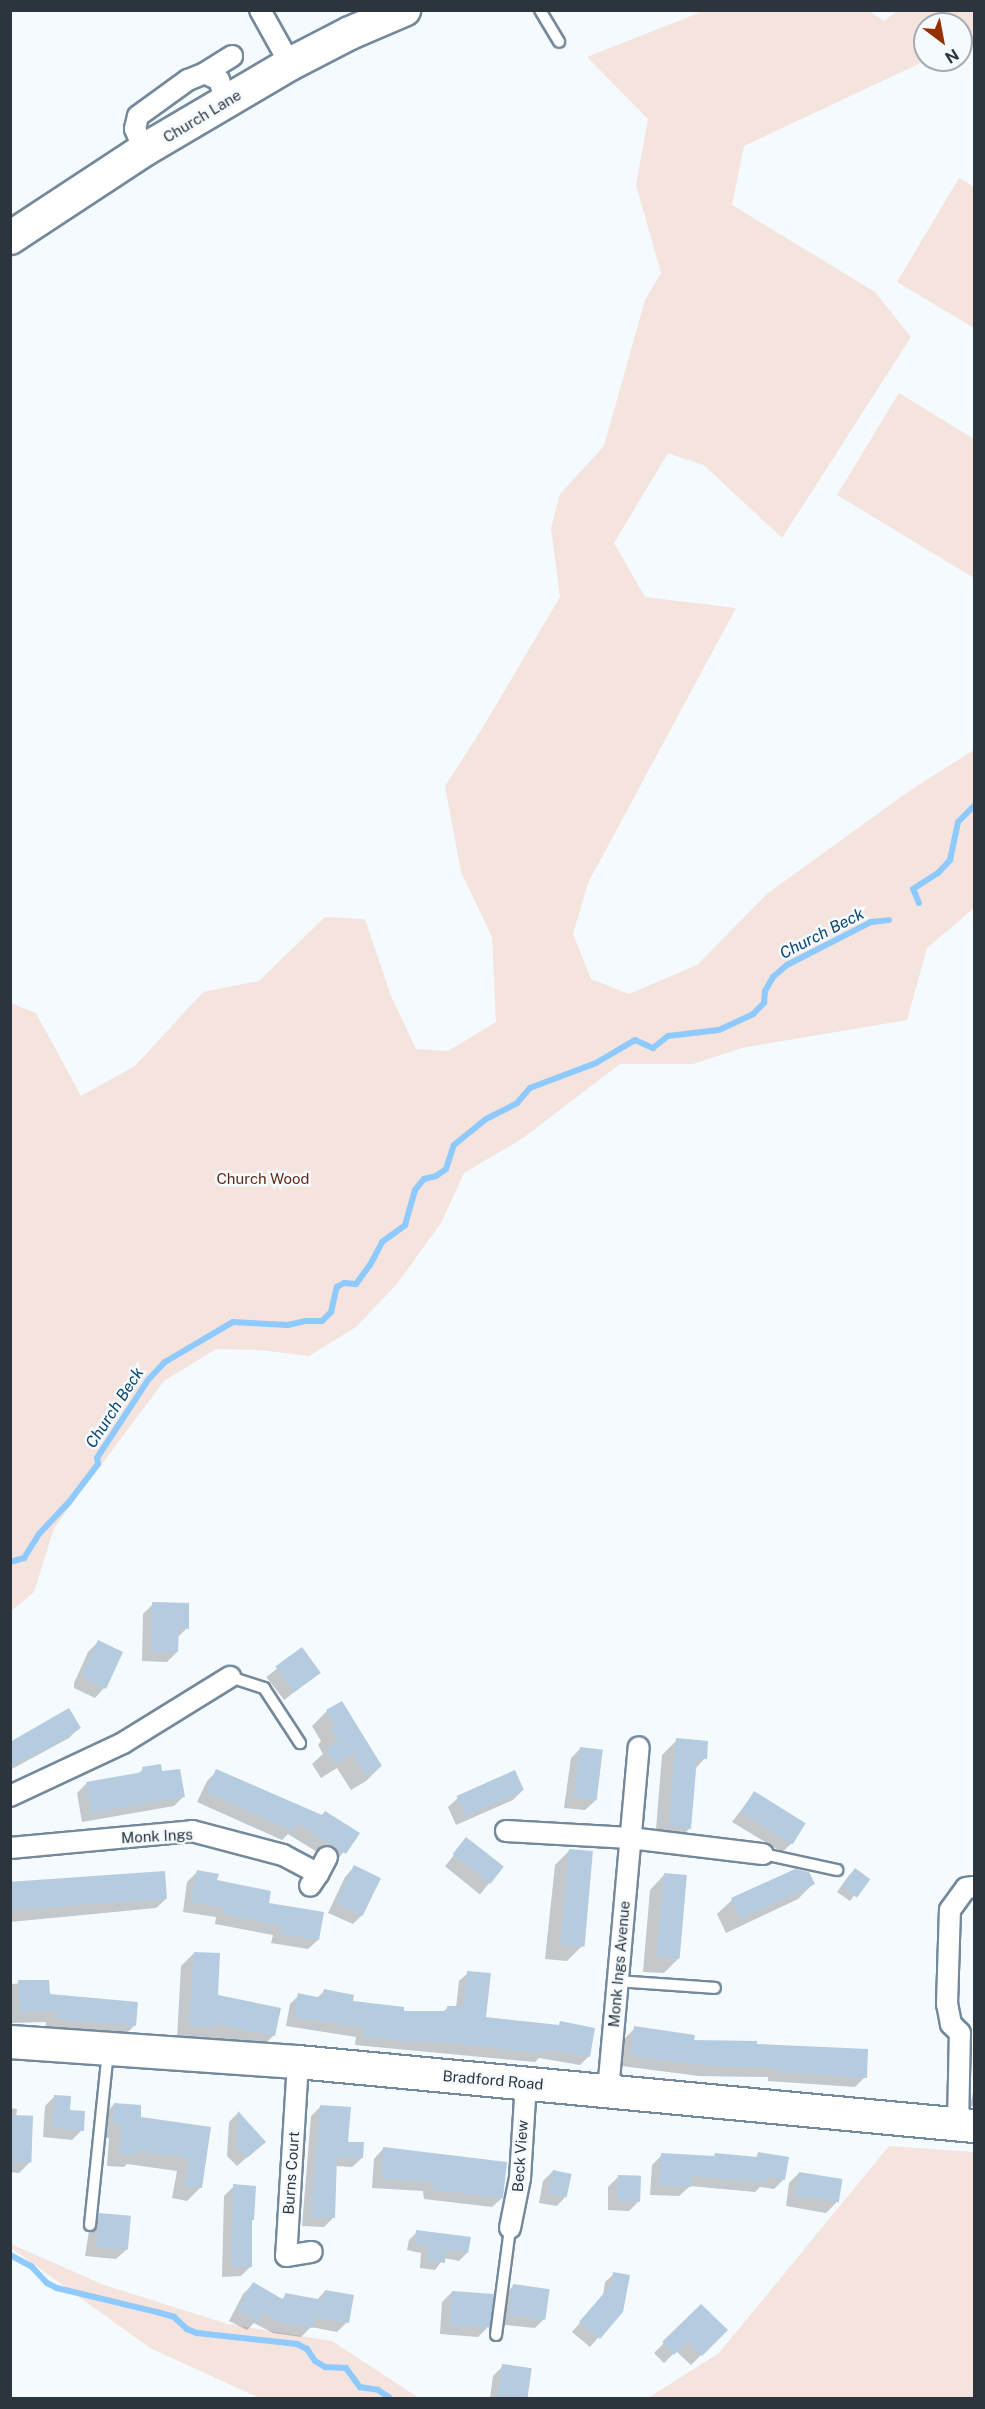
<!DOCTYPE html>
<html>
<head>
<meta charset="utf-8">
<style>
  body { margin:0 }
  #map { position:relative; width:985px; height:2409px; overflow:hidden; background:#f5fafe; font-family:"Public Sans",sans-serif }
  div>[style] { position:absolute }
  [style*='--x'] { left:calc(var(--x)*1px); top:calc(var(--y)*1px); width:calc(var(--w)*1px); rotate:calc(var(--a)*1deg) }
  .green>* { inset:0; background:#f5e3dd }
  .shadow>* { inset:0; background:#0003; transform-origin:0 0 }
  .stream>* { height:6px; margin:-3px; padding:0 3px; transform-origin:3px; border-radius:3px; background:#8ecafe }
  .building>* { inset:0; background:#b5cce0; transform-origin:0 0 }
  .roads { filter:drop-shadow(2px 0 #74899c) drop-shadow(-2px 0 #74899c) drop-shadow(0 2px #74899c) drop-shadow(0 -2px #74899c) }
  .service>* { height:10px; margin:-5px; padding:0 5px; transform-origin:5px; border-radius:5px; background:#fff }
  .minor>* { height:20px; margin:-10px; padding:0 10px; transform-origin:10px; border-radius:10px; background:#fff }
  .primary>* { height:32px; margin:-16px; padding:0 16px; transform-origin:16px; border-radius:16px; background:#fff }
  span { translate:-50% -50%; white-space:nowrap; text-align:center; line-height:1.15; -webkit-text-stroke:5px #f5fafe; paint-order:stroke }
  .street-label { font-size:15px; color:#2c343d }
  .park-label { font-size:15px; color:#632914 }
  .water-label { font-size:16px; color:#09446e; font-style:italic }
  .frame { position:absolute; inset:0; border:12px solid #2c343d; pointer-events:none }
  .north { position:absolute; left:913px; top:12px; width:60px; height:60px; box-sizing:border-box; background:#f5fafe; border:2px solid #a5abb1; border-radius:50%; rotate:148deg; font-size:16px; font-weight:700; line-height:24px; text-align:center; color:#2c343d }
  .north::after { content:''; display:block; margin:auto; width:21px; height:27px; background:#953000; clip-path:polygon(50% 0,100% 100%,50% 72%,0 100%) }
</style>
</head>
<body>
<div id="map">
  <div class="green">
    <div style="clip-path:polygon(706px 10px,869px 11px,884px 21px,897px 11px,974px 11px,974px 38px,961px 44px,961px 24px,925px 24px,925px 60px,927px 60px,744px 146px,732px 205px,875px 292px,911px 337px,782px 538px,705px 466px,668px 453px,614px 543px,645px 597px,736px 608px,588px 883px,573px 934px,591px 979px,629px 994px,697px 965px,768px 893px,912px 789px,974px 750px,974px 908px,927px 948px,907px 1020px,742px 1048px,693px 1064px,620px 1064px,523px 1138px,464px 1173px,441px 1223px,397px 1284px,356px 1327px,309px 1356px,259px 1350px,216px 1349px,164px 1381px,54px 1528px,34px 1592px,11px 1611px,11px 1003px,36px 1013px,81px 1096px,135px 1066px,203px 992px,259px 981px,325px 917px,365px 919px,391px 996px,416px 1049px,448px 1051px,496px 1022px,492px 937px,461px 872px,445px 786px,480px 732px,560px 597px,551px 528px,560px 494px,604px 446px,645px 300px,661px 273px,636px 185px,648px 119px,587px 57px)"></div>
    <div style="clip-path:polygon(959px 178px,974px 187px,974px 328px,897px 282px)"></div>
    <div style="clip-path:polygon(899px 393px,974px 439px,974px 578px,837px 495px)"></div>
    <div style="clip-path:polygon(889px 2146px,974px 2152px,974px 2398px,648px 2398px,719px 2353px)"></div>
    <div style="clip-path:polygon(11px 2244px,104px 2285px,228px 2324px,332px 2341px,419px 2398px,259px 2398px,150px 2348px,11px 2248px)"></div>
  </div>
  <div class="shadow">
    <div style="clip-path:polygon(153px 1604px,187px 1628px,177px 1638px,177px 1652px,167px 1662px,142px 1661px,143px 1614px)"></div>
    <div style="clip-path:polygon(98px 1642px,104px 1688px,95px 1698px,74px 1688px,74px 1683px,88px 1652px)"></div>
    <div style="left:301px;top:1650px;width:29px;height:44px;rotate:52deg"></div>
    <div style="clip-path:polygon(327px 1711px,381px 1766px,366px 1781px,351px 1790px,337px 1768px,321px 1778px,312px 1764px,323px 1754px,318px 1745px,321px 1741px,312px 1726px)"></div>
    <div style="clip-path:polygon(79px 1728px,69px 1738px,10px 1770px,10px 1743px)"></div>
    <div style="clip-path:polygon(677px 1740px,705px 1758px,695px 1769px,690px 1828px,675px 1843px,655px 1842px,662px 1755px)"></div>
    <div style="clip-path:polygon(581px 1748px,595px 1801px,585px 1810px,564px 1808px,571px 1758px)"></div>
    <div style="clip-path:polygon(143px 1769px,161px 1773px,183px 1797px,174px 1806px,82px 1822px,77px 1793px,87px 1783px,137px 1775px)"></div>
    <div style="clip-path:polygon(217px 1771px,358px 1833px,335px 1863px,288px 1834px,282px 1840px,197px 1802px,207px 1781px)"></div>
    <div style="clip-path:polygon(523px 1790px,513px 1800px,456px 1825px,448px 1807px,458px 1798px)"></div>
    <div style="clip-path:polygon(754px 1793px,792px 1843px,782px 1852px,732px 1822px)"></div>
    <div style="left:467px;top:1839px;width:45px;height:35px;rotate:39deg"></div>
    <div style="clip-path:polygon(570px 1850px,582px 1946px,567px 1961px,545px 1959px,555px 1865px)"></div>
    <div style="clip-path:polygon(354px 1867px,379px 1878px,363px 1914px,353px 1924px,328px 1913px,345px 1877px)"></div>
    <div style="clip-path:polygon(163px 1872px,166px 1899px,156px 1908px,10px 1922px,10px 1885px)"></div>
    <div style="clip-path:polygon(197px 1872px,267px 1905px,318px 1940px,308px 1949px,271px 1943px,273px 1935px,215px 1924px,216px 1917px,183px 1912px,187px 1882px)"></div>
    <div style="clip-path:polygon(850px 1874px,867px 1879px,850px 1901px,837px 1892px)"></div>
    <div style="clip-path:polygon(664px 1875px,679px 1958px,664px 1973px,643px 1972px,650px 1890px)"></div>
    <div style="clip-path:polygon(813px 1884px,798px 1899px,726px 1933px,717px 1914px,732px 1900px)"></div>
    <div style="clip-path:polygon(194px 1953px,216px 1997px,274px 2035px,261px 2048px,204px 2037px,201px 2040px,177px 2038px,181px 1966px)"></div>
    <div style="clip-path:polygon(468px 1973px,484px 2019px,557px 2027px,561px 2023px,589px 2056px,580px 2065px,539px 2058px,535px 2062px,355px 2045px,356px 2037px,286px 2026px,290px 2004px,299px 1995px,317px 1998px,324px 1991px,351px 2002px,402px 2012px,443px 2012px,448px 2007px,456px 2008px,459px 1981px)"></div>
    <div style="clip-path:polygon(48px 1982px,48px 1995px,134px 2026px,122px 2038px,45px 2031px,46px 2022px,10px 2023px,10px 1984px)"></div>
    <div style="clip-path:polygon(635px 2028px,692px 2041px,756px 2045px,865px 2077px,855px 2087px,768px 2081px,768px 2077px,699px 2076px,622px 2066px,625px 2038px)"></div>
    <div style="clip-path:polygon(974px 2087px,974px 2107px,970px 2106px)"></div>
    <div style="clip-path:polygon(55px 2096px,82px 2130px,72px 2140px,43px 2137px,45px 2106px)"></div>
    <div style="clip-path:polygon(114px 2104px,139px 2118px,210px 2129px,201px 2187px,187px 2201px,172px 2198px,177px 2171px,127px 2164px,124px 2167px,107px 2166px,109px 2138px,100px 2137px,101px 2118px)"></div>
    <div style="clip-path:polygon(321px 2106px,347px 2143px,362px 2158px,352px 2167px,335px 2166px,333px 2218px,324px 2227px,302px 2226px,311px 2116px)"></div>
    <div style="clip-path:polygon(10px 2108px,17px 2109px,16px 2117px,29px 2163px,19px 2173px,10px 2172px)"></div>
    <div style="clip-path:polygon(238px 2113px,254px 2151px,237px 2166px,227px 2156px,229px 2122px)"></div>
    <div style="clip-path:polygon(383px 2149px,502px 2198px,492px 2207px,424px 2199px,423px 2191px,372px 2188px,374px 2159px)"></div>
    <div style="clip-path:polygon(759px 2154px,784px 2179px,774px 2189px,760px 2187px,755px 2192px,690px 2186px,679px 2196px,650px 2195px,652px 2165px,662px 2155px,712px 2158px,715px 2155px,754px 2159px)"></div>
    <div style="clip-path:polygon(553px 2171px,566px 2196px,557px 2206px,539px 2203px,543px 2181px)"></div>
    <div style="clip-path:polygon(799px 2173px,840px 2180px,836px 2203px,826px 2213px,786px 2206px,789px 2183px)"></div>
    <div style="clip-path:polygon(618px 2177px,639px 2201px,629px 2211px,608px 2210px,608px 2187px)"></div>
    <div style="clip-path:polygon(234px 2186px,253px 2220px,250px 2222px,251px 2266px,241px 2276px,222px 2277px,224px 2196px)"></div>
    <div style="clip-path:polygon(99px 2214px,126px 2250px,116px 2259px,85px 2256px,90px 2224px)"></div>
    <div style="clip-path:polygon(417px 2232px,470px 2238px,467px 2253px,459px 2261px,444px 2258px,435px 2270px,420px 2268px,421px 2253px,407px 2250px,409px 2240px)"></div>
    <div style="clip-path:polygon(614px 2274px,621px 2311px,590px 2347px,572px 2332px,603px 2296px,605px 2282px)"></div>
    <div style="clip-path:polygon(253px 2284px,281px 2300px,286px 2295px,317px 2300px,325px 2291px,347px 2322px,337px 2332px,311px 2327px,301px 2337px,273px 2333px,254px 2323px,247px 2330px,229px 2321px,243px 2294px)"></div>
    <div style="clip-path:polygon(513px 2286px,545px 2318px,535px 2328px,497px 2324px,504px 2296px)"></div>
    <div style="clip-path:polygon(452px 2292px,487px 2328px,478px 2337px,440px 2334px,442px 2302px)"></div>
    <div style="clip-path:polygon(701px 2306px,726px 2330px,691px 2365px,676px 2351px,664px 2363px,654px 2353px)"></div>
    <div style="clip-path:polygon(503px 2366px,530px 2369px,527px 2398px,490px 2398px,493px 2376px)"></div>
  </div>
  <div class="stream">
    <div style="--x:919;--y:903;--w:15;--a:-113"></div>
    <div style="--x:913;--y:889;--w:30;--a:-33"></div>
    <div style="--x:938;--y:873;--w:18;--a:-47"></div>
    <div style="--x:950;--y:860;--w:39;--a:-78"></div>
    <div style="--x:958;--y:822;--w:23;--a:-45"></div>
    <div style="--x:10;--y:1562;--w:15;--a:-16"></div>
    <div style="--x:24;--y:1558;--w:28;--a:-58"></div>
    <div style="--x:39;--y:1534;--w:44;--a:-46.8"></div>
    <div style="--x:69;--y:1502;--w:48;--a:-52.7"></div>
    <div style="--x:98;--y:1464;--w:6;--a:-99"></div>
    <div style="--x:97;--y:1458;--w:93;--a:-56.8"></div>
    <div style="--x:148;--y:1380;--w:25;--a:-47"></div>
    <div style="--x:165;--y:1362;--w:79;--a:-30.5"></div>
    <div style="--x:233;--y:1322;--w:55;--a:3.1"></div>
    <div style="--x:288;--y:1325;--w:17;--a:-13"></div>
    <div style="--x:305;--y:1321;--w:17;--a:0"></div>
    <div style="--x:322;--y:1321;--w:13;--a:-45"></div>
    <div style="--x:331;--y:1312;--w:26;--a:-77"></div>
    <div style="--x:337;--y:1287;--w:8;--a:-30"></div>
    <div style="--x:344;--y:1283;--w:12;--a:5"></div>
    <div style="--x:356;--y:1284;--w:24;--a:-54"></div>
    <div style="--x:370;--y:1265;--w:26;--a:-62"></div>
    <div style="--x:382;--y:1242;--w:29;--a:-36"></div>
    <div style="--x:405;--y:1225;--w:36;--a:-74"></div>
    <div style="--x:415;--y:1190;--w:14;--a:-51"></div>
    <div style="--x:424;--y:1179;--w:12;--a:-14"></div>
    <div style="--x:436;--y:1176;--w:12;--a:-35"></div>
    <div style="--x:446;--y:1169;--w:25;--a:-72"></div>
    <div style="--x:454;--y:1145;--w:41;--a:-39.1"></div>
    <div style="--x:486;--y:1119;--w:35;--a:-27"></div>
    <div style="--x:517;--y:1103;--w:20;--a:-49"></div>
    <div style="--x:530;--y:1088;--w:71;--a:-20.7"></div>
    <div style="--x:596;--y:1063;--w:45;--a:-30.5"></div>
    <div style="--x:635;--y:1040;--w:20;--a:24"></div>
    <div style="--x:653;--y:1048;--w:19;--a:-39"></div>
    <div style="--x:668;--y:1036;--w:51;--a:-6.7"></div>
    <div style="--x:719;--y:1030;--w:38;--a:-25"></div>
    <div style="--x:753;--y:1014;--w:16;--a:-45"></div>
    <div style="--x:764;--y:1003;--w:12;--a:-85"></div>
    <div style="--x:765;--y:991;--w:16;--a:-60"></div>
    <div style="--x:773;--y:977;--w:18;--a:-41"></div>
    <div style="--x:787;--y:965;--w:94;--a:-27.1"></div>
    <div style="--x:871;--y:922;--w:18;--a:-6"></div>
    <div style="--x:10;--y:2255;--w:24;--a:28"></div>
    <div style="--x:31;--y:2266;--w:23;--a:47"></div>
    <div style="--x:47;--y:2283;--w:11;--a:27"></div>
    <div style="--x:57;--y:2288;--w:103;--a:13.5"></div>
    <div style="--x:157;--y:2312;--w:18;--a:16"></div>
    <div style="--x:174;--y:2317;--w:18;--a:43"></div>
    <div style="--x:187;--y:2329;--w:11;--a:22"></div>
    <div style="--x:197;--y:2333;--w:101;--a:6.3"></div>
    <div style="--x:297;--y:2344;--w:11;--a:27"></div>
    <div style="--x:307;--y:2349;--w:14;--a:56"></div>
    <div style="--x:315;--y:2361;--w:12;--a:31"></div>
    <div style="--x:325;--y:2367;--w:21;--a:3"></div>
    <div style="--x:346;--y:2368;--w:24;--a:54"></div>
    <div style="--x:360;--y:2387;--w:18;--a:9"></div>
    <div style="--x:378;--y:2390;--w:14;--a:34"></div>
  </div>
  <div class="building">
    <div style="clip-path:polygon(152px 1602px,189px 1603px,189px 1629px,179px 1628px,178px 1652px,151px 1652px)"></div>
    <div style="clip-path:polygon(98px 1640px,123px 1652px,106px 1689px,83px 1678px,83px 1672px)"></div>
    <div style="left:302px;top:1647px;width:32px;height:33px;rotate:54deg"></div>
    <div style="clip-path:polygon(342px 1701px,382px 1766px,366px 1776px,353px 1754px,336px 1764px,326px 1748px,339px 1740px,331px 1729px,336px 1726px,326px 1710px)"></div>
    <div style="clip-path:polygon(69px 1708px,81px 1728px,49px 1748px,10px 1766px,10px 1742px)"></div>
    <div style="clip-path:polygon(676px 1738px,708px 1741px,707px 1759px,697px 1758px,691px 1829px,669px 1827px)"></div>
    <div style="left:580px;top:1747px;width:23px;height:51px;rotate:7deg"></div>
    <div style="clip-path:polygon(161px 1764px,162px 1771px,180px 1769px,185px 1797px,91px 1813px,86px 1782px,143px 1772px,142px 1767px)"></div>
    <div style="clip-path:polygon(216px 1769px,322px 1815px,325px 1811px,360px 1833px,346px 1854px,297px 1823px,293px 1831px,255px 1814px,206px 1792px)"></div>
    <div style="left:515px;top:1770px;width:22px;height:64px;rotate:66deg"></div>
    <div style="left:754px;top:1791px;width:61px;height:25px;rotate:32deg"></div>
    <div style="left:466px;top:1837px;width:48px;height:22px;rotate:38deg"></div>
    <div style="left:569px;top:1849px;width:24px;height:96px;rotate:5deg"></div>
    <div style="left:354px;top:1865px;width:30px;height:42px;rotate:26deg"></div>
    <div style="left:855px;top:1868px;width:19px;height:23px;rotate:36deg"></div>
    <div style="clip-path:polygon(795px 1869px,809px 1872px,815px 1884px,741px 1919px,731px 1898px)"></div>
    <div style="clip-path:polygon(197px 1870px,219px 1874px,217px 1880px,271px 1891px,269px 1903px,324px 1912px,319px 1940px,280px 1934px,282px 1926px,224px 1914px,225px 1908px,191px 1902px)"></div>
    <div style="left:165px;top:1871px;width:28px;height:154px;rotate:86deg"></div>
    <div style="left:664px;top:1873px;width:23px;height:84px;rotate:5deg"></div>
    <div style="clip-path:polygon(194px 1952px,220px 1953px,218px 1995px,281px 2008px,275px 2036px,216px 2024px,216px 2027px,189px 2026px)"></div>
    <div style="clip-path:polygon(467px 1971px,491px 1973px,486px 2017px,559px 2025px,560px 2021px,595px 2028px,590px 2057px,546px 2049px,546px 2054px,445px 2042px,408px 2042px,364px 2036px,365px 2028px,294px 2017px,298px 1993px,322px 1998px,324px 1989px,354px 1995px,353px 2001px,404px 2007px,404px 2011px,447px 2011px,447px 2006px,464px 2006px)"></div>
    <div style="clip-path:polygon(18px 1980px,49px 1980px,50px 1994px,138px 2002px,136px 2026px,57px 2019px,58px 2011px,19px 2012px)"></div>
    <div style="clip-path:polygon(634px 2026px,695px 2035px,694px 2040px,757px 2041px,757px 2044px,868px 2049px,867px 2078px,777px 2072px,777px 2068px,709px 2066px,631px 2056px)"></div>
    <div style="clip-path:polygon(54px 2095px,71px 2096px,70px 2110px,85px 2111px,84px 2131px,52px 2128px)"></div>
    <div style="clip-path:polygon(114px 2103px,141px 2105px,141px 2117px,211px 2127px,202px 2188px,185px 2186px,189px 2158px,139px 2151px,138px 2155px,120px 2154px,122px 2125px,113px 2124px)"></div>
    <div style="clip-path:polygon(320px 2105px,351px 2107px,348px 2142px,364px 2142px,363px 2158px,337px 2157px,335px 2218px,311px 2217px)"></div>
    <div style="clip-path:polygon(238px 2111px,266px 2142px,247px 2158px,236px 2145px)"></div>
    <div style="left:10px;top:2115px;width:23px;height:47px;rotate:2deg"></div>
    <div style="clip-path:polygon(383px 2147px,507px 2162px,503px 2198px,433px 2190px,433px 2182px,381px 2179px)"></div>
    <div style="clip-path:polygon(758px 2152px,789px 2157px,785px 2180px,767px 2177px,766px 2183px,691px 2176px,691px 2187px,659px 2185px,661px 2153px,714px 2156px,715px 2153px,757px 2157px)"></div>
    <div style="left:553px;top:2170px;width:19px;height:24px;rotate:12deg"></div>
    <div style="left:799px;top:2172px;width:44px;height:24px;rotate:9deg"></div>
    <div style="left:618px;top:2175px;width:23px;height:26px;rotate:2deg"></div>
    <div style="clip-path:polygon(233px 2184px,256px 2186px,254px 2220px,252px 2220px,252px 2267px,232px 2267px)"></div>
    <div style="left:99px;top:2213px;width:32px;height:34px;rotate:5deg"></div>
    <div style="clip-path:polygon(416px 2230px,471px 2237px,468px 2253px,446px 2249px,445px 2263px,427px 2260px,429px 2246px,414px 2243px)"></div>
    <div style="clip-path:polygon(613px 2272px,630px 2275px,623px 2312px,600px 2339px,579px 2322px,611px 2285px)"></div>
    <div style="clip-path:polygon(253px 2282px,284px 2300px,285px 2293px,323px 2300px,325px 2290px,354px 2295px,349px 2323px,314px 2317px,313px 2328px,283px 2323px,263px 2313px,258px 2322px,237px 2310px)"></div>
    <div style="left:513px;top:2284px;width:37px;height:31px;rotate:8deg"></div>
    <div style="left:452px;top:2291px;width:42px;height:34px;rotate:4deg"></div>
    <div style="clip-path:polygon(701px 2304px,728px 2330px,702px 2356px,687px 2342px,674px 2355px,662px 2342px)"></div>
    <div style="left:502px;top:2364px;width:30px;height:34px;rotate:8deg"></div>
  </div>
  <div class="roads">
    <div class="service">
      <div style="--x:540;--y:10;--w:37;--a:59"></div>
      <div style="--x:230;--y:1677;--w:36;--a:18"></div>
      <div style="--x:264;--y:1688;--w:66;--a:56.8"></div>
      <div style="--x:763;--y:1854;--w:76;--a:12.2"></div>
      <div style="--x:618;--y:1981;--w:97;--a:4.1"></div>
      <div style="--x:90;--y:2225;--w:174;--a:-84.1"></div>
      <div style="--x:496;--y:2335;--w:108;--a:-82.5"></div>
    </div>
    <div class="minor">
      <div style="--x:260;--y:10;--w:62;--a:60.9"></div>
      <div style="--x:205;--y:73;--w:32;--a:-32"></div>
      <div style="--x:144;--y:150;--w:23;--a:-113"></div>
      <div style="--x:135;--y:129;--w:13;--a:-77"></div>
      <div style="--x:138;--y:116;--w:62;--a:-35.8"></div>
      <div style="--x:188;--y:80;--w:18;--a:-22"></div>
      <div style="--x:205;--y:73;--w:16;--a:27"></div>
      <div style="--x:219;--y:80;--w:22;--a:72"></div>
      <div style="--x:10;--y:1796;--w:125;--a:-25.1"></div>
      <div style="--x:123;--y:1743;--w:126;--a:-31.7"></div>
      <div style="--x:506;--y:1831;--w:124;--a:3.2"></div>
      <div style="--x:630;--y:1838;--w:134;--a:6.9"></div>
      <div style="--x:10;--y:1848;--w:183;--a:-5.3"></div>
      <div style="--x:192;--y:1831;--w:94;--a:14.8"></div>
      <div style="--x:283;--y:1855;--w:40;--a:28"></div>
      <div style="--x:318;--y:1874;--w:14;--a:124"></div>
      <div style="--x:318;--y:1874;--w:19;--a:-62"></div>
      <div style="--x:298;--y:2062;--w:194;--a:93.5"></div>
      <div style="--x:286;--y:2256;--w:26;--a:-9"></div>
      <div style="--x:608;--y:2091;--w:345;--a:-84.9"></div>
      <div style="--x:958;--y:2125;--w:92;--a:-88.8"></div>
      <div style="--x:960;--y:2033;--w:13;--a:-135"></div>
      <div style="--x:951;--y:2024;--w:20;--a:-101"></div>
      <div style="--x:947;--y:2004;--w:94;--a:-88.2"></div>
      <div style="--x:950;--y:1910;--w:27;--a:-54"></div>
      <div style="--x:966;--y:1888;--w:8;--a:-7"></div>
      <div style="--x:510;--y:2228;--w:51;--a:-78.7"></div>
      <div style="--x:520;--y:2178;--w:95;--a:-86.4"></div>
    </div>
    <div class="primary">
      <div style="--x:10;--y:238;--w:160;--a:-33.3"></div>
      <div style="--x:144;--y:150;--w:169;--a:-30.5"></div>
      <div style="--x:290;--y:64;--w:68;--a:-27.3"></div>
      <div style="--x:350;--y:33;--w:59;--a:-23.1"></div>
      <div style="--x:10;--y:2042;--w:289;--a:4"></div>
      <div style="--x:298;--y:2062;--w:679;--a:5.41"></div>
    </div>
  </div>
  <div class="street-label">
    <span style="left:202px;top:116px;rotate:-31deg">Church Lane</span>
    <span style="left:157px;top:1836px;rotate:-3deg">Monk Ings</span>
    <span style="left:619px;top:1964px;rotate:-85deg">Monk Ings Avenue</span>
    <span style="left:493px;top:2080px;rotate:5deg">Bradford Road</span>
    <span style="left:520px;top:2156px;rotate:-86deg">Beck View</span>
    <span style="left:291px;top:2173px;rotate:-86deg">Burns Court</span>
  </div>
  <div class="park-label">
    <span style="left:263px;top:1179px">Church Wood</span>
  </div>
  <div class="water-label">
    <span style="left:822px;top:934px;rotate:-27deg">Church Beck</span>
    <span style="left:115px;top:1408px;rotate:-57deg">Church Beck</span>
  </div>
  <div class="frame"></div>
  <div class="north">N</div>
</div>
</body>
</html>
